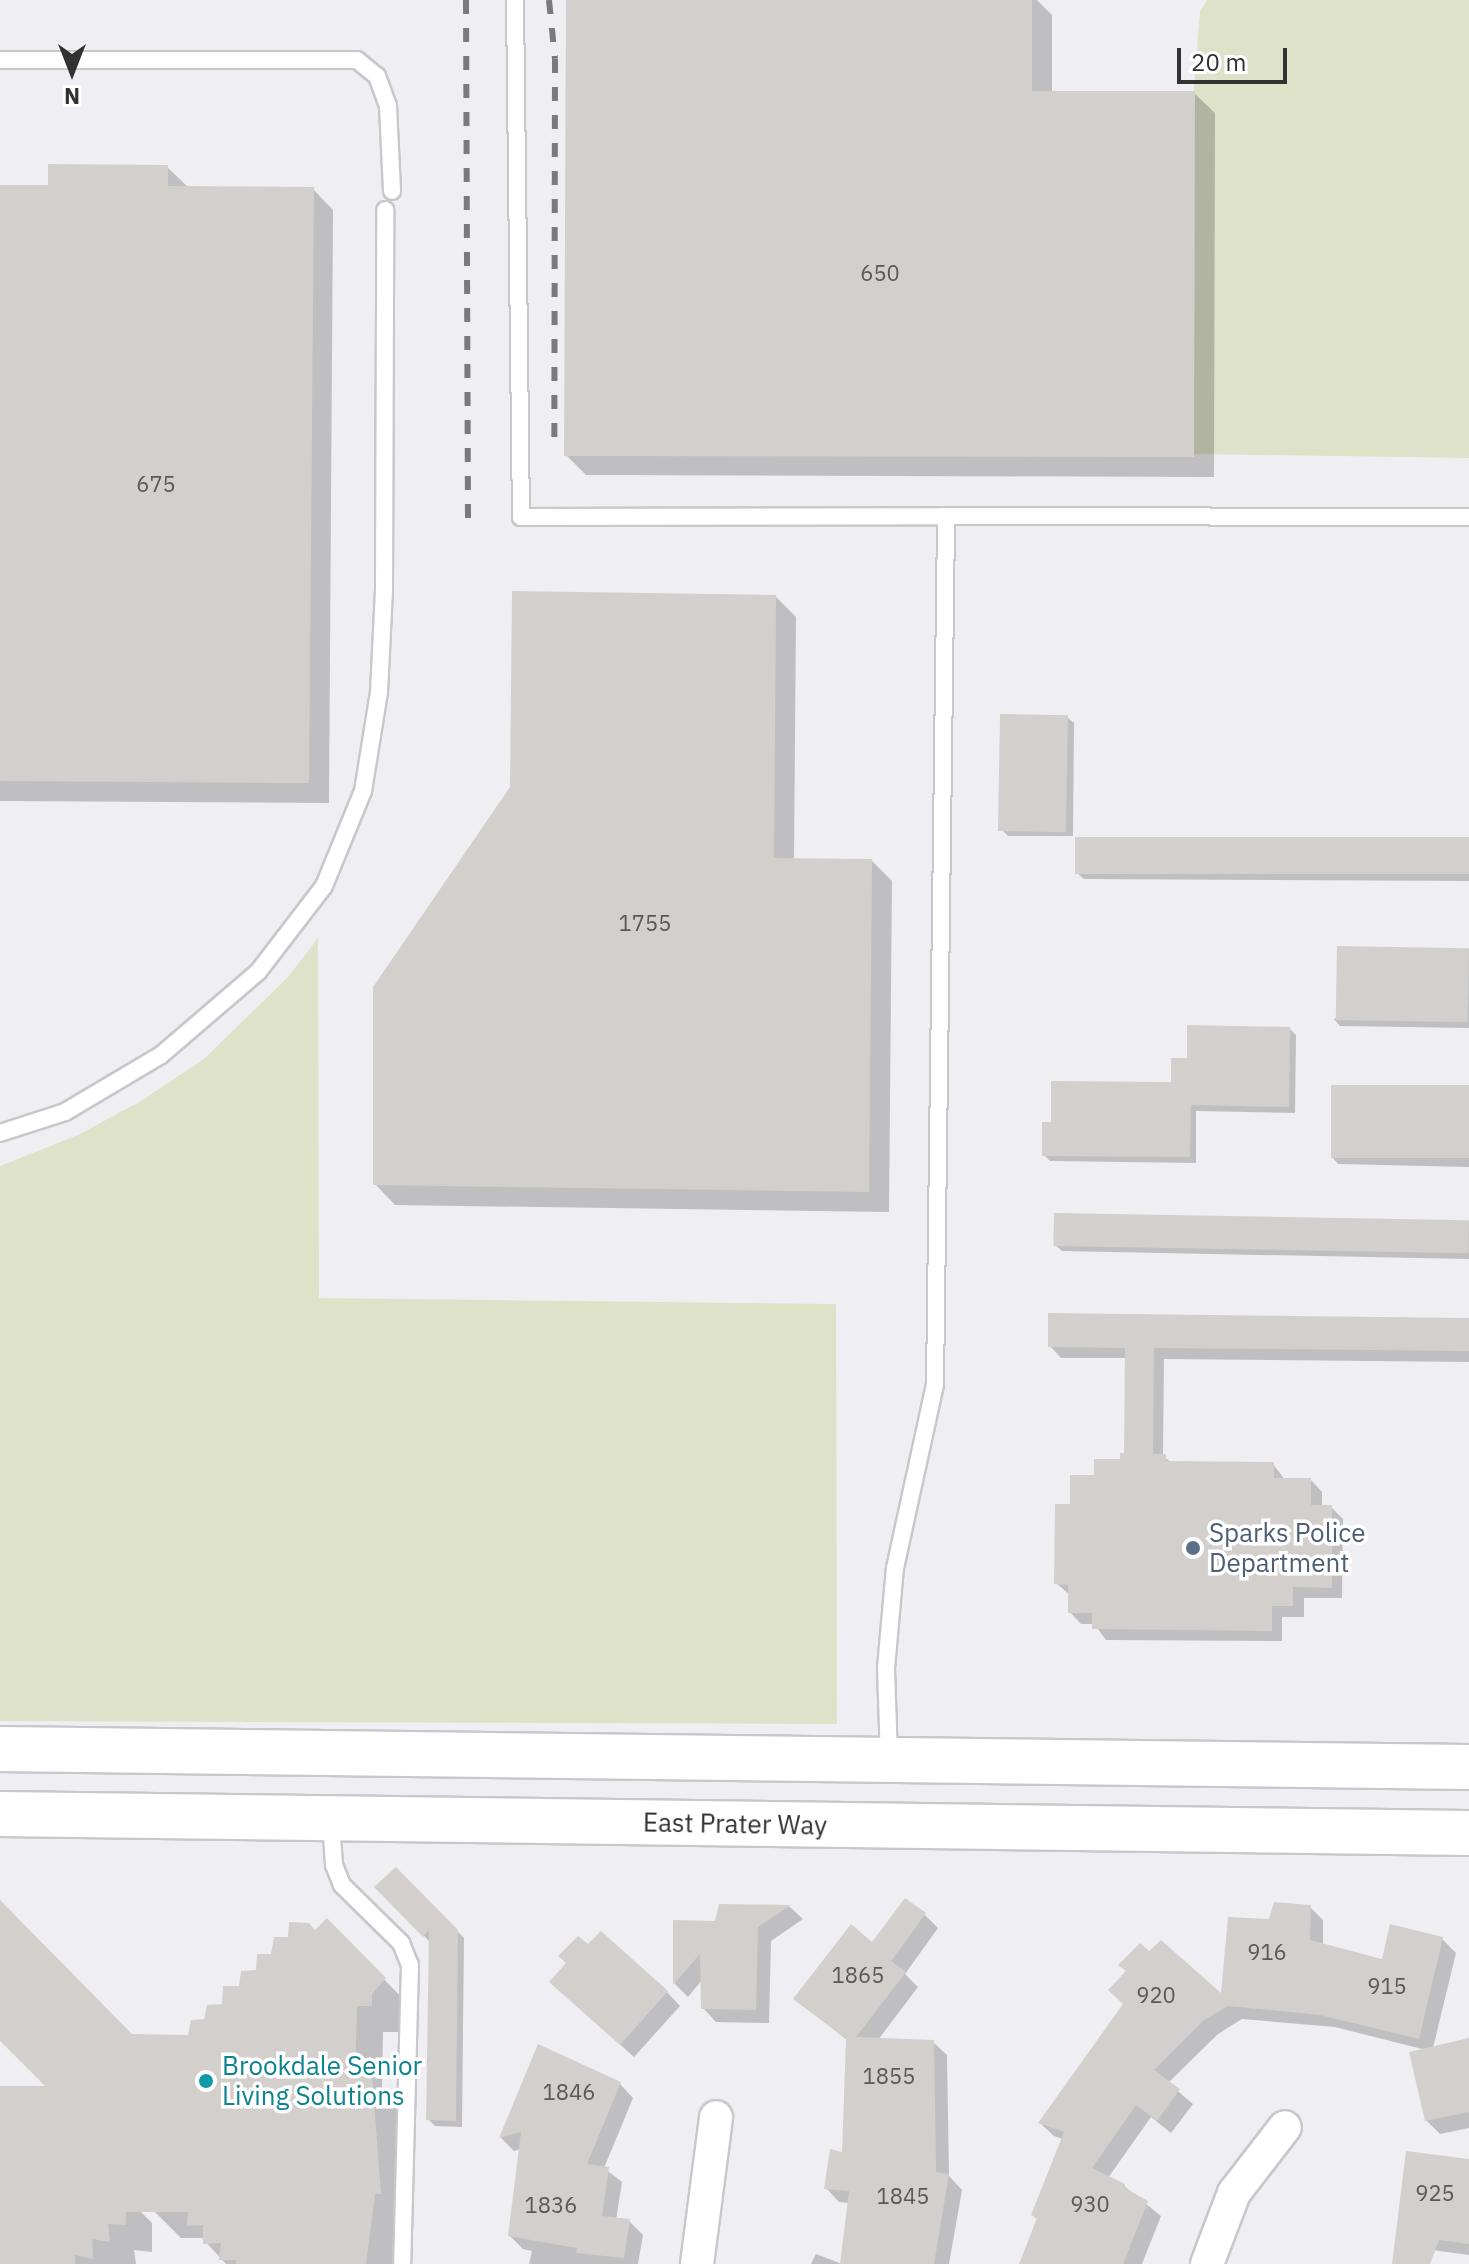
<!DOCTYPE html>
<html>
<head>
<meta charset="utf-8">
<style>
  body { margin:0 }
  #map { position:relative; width:1469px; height:2264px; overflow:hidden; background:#efeff3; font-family:"IBM Plex Sans",sans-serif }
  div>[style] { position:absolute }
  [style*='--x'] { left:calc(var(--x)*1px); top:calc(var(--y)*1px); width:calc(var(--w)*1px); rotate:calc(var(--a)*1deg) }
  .green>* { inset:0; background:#dde2c8 }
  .shadow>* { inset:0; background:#0003 }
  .building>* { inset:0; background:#d3cfcc; transform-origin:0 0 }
  .roads { filter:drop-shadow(2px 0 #c8c8cc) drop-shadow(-2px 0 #c8c8cc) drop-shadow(0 2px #c8c8cc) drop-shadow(0 -2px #c8c8cc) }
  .service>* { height:16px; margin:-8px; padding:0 8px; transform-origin:8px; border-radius:8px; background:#fff }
  .minor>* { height:32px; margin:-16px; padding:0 16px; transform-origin:16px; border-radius:16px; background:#fff }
  .secondary>* { height:44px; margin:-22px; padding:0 22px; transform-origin:22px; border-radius:22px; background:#fff }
  .rail>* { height:6px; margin-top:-3px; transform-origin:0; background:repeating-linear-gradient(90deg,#7a7a7c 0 14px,transparent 0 28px) }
  .dots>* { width:22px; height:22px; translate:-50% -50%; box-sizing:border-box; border:4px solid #fff; border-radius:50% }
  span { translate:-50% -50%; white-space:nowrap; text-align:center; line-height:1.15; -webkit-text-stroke:7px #fff; paint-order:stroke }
  .number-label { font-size:22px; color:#5a5959 }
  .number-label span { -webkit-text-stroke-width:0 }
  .service-label { font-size:26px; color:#4e5e75 }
  .left { translate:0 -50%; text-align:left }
  .street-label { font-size:26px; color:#323233 }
  .culture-label { font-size:26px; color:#0d838f }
  .north { position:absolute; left:32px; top:32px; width:80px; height:80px; -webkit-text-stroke:6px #fff; paint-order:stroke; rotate:180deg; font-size:22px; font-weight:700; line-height:32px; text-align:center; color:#323233 }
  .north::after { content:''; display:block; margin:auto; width:28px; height:36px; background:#323233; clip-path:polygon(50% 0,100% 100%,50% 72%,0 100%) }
  .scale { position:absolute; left:1177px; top:48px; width:110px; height:36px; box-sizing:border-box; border:4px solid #323233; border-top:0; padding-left:10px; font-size:24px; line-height:28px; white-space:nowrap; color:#323233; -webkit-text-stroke:6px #fff; paint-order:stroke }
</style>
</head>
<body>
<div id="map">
  <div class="green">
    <div style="clip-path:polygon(1207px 0,1469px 0,1469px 458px,1194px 454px,1194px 88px,1200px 12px)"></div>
    <div style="clip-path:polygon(318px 938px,319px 1298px,836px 1304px,837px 1724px,0 1721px,0 1166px,78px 1135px,141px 1101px,204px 1059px,288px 977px)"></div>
  </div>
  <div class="shadow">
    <div style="clip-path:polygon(568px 0,1037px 0,1052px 15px,1052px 93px,1194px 93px,1215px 113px,1214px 477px,586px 475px,566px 455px)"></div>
    <div style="clip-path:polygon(167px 167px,189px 188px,313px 189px,333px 210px,329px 803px,0 801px,0 187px,50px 187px)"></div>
    <div style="clip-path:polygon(776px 597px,796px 617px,794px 860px,872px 861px,892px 881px,889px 1212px,395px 1205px,375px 1184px)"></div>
    <div style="clip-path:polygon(1067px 717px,1074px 723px,1073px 836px,1008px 836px,1002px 830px)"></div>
    <div style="clip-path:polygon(1469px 842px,1469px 881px,1084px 879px,1077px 873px)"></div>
    <div style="clip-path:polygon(1469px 950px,1469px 1028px,1340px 1026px,1334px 1019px)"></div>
    <div style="clip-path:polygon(1290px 1029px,1296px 1035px,1295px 1113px,1196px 1111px,1196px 1163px,1050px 1161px,1044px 1155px,1173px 1084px,1189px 1060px)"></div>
    <div style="clip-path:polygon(1469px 1088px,1469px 1167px,1338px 1164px,1332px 1157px)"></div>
    <div style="clip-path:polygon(1469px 1222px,1469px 1259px,1062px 1251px,1055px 1245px)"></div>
    <div style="clip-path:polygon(1469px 1320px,1469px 1362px,1164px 1359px,1163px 1456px,1172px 1463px,1273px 1464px,1285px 1480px,1311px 1480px,1322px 1492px,1322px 1507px,1331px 1507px,1343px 1519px,1342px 1598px,1304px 1598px,1304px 1617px,1282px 1617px,1282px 1641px,1106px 1640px,1094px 1624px,1081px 1624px,1070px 1612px,1070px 1595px,1056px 1583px,1072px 1506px,1096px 1477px,1126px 1455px,1127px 1358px,1061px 1358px,1050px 1346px)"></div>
    <div style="clip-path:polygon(396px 1869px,464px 1938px,462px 2127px,435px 2126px,428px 2119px,431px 1943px,377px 1887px)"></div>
    <div style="clip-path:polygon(0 1902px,132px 2036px,190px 2037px,273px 1956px,316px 1932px,327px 1921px,411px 2007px,398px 2021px,398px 2032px,383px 2032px,382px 2087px,399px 2104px,396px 2264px,226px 2264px,202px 2238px,181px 2238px,154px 2211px,0 2180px,0 2088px,49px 2088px,0 2038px)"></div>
    <div style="clip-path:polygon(720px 1906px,790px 1907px,803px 1919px,771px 1941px,769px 2023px,716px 2022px,703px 2008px,702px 1980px,688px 1997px,675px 1984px,675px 1922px,717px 1923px)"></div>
    <div style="clip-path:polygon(1310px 1907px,1323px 1920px,1323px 1945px,1383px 1962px,1442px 1939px,1456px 1953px,1433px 2048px,1469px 2040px,1469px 2128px,1440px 2134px,1426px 2120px,1426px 2050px,1335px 2027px,1242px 2019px,1218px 2034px,1168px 2083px,1193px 2104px,1171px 2133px,1151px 2117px,1108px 2178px,1124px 2186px,1161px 2216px,1142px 2264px,1021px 2264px,1038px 2220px,1033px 2215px,1063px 2139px,1054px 2136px,1040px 2123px,1223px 1997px,1270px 1921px)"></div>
    <div style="clip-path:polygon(925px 1915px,938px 1928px,905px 1974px,918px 1987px,878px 2040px,933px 2042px,947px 2055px,949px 2176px,962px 2190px,949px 2264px,842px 2264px,850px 2203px,839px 2202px,826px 2188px,844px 2154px,848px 2041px,796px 1999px,872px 1944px)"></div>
    <div style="clip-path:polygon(667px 1992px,680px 2006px,634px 2057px,565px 1995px)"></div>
    <div style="clip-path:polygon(539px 2047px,620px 2084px,633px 2098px,604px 2168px,622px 2182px,616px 2220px,629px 2221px,643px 2235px,638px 2264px,529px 2264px,532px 2251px,523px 2249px,510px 2236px,521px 2149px,514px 2151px,501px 2138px)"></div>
    <div style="clip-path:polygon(1469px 2161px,1469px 2255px,1411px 2247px)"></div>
    <div style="clip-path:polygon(125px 2196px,152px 2223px,152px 2252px,134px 2250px,136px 2264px,0 2264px,0 2207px)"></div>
    <div style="clip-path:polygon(816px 2254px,842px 2264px,811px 2264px)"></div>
  </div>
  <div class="building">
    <div style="clip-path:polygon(566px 0,1032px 0,1032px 91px,1195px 91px,1194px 457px,564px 456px)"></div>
    <div style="clip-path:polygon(48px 164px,168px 165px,168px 186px,314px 187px,309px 783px,0 781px,0 185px,48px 185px)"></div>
    <div style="clip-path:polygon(512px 591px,776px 595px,774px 858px,872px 859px,869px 1192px,373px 1185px,373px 987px,510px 787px)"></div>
    <div style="left:1000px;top:714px;width:68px;height:117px;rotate:1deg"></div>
    <div style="left:1075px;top:837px;width:394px;height:37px"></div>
    <div style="left:1337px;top:946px;width:132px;height:74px;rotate:1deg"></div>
    <div style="clip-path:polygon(1187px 1025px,1290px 1027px,1289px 1107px,1191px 1105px,1190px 1157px,1042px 1156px,1042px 1122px,1051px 1122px,1051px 1081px,1171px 1082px,1171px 1058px,1187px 1058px)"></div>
    <div style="left:1331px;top:1085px;width:138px;height:73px"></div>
    <div style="left:1054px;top:1213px;width:415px;height:33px;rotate:1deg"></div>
    <div style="clip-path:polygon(1048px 1313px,1469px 1318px,1469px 1351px,1154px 1348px,1153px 1454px,1166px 1454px,1166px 1461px,1274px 1462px,1274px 1478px,1311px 1478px,1311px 1505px,1332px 1505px,1332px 1588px,1293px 1587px,1293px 1606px,1272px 1606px,1272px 1631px,1092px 1629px,1092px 1613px,1068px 1613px,1068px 1585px,1054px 1584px,1055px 1504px,1070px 1504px,1070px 1475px,1094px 1475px,1094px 1459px,1120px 1459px,1120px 1453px,1124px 1453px,1125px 1348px,1048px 1347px)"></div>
    <div style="clip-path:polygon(396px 1867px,458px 1930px,456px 2121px,426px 2120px,429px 1930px,423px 1937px,374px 1887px)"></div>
    <div style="clip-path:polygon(905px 1898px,926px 1913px,891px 1961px,906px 1972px,856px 2037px,934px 2040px,936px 2172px,949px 2174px,934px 2264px,840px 2264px,849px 2191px,824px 2189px,830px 2149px,842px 2152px,846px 2039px,793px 1999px,851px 1924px,872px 1942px)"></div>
    <div style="clip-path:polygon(0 1900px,132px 2034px,188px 2035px,191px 2020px,204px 2019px,207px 2005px,222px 2004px,223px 1986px,239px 1986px,241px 1971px,256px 1970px,257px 1954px,271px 1954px,274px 1937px,288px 1937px,289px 1922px,309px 1923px,315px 1930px,327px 1918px,386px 1978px,372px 1994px,372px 2006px,357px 2006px,355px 2075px,372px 2075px,381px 2194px,375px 2194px,366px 2264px,236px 2264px,236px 2260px,219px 2260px,221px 2243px,203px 2244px,203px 2225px,187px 2226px,188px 2212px,126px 2212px,126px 2225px,108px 2224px,110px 2242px,92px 2239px,93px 2259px,75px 2255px,75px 2264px,0 2264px,0 2086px,45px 2086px,0 2041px)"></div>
    <div style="clip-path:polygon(1274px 1902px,1311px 1905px,1310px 1940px,1382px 1959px,1390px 1924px,1443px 1937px,1419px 2039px,1320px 2015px,1228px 2006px,1204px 2020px,1154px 2070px,1180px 2089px,1157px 2121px,1136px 2105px,1092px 2168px,1125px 2184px,1125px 2188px,1148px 2201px,1123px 2264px,1019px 2264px,1037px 2218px,1031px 2215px,1064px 2132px,1038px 2123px,1123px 2004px,1108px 1990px,1126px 1971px,1118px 1965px,1140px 1943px,1149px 1951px,1161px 1940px,1221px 1993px,1228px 1917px,1269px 1919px)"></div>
    <div style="clip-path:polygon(719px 1904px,791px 1905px,758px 1927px,756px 2010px,701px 2009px,700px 1954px,673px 1985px,673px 1920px,715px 1921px)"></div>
    <div style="clip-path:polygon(601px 1931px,668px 1991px,620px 2045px,549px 1982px,566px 1963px,558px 1956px,578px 1936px,588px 1944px)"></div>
    <div style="clip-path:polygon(1469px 2038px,1469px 2112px,1425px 2121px,1409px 2052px)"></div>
    <div style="clip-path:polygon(538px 2044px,621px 2082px,587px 2164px,609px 2167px,602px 2216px,630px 2219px,624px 2258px,576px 2253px,577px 2248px,508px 2236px,521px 2132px,499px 2138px)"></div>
    <div style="clip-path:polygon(1406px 2151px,1469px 2159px,1469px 2244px,1439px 2240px,1430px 2264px,1392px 2264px)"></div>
  </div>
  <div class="roads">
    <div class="service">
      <div style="--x:515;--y:0;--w:517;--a:89.34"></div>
      <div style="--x:521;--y:517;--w:425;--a:-0.1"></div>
      <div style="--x:0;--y:60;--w:357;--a:0"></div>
      <div style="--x:357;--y:60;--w:26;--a:39"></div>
      <div style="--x:377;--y:76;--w:32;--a:70"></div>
      <div style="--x:388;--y:106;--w:85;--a:87.3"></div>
      <div style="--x:0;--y:1133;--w:68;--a:-17.9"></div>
      <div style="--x:65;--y:1112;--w:112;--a:-30.7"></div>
      <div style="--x:161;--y:1055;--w:128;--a:-40.6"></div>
      <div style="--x:258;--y:972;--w:108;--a:-52.5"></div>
      <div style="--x:324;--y:886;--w:103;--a:-67.7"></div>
      <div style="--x:363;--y:791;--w:100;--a:-80.8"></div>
      <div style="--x:379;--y:692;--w:103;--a:-87.2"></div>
      <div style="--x:384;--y:589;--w:379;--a:-89.8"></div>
      <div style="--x:889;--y:1759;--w:91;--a:-91.9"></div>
      <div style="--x:886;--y:1668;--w:100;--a:-84.9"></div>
      <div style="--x:895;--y:1568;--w:188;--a:-77.7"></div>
      <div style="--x:935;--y:1384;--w:868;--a:-89.27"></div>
      <div style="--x:946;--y:516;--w:523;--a:0.11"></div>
      <div style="--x:331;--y:1822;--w:43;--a:86"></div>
      <div style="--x:334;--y:1865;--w:22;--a:68"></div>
      <div style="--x:342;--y:1885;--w:83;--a:44.5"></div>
      <div style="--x:401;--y:1943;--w:24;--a:68"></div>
      <div style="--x:410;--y:1965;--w:299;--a:91.5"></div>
    </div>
    <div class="minor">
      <div style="--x:697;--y:2264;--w:148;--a:-82.6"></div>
      <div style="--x:1207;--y:2264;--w:76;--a:-69.2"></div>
      <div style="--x:1234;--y:2193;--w:83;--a:-52.3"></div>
    </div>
    <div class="secondary">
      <div style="--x:0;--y:1749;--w:1469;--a:0.7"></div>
      <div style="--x:0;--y:1814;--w:1469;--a:0.74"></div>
    </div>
  </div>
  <div class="rail">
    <div style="--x:466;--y:0;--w:528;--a:89.78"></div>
    <div style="--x:549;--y:0;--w:59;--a:84.2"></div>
    <div style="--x:555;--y:59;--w:386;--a:90.1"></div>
  </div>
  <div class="dots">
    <div style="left:1193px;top:1548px;background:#5c6f8a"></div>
    <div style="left:206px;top:2081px;background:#0f9aa8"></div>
  </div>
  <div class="number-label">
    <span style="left:880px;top:273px">650</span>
    <span style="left:156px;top:484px">675</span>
    <span style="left:645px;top:923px">1755</span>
    <span style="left:1267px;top:1952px">916</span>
    <span style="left:858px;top:1975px">1865</span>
    <span style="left:1387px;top:1986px">915</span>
    <span style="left:1156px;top:1995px">920</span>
    <span style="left:889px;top:2076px">1855</span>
    <span style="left:569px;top:2092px">1846</span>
    <span style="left:1435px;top:2193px">925</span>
    <span style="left:903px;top:2196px">1845</span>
    <span style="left:1090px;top:2204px">930</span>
    <span style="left:551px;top:2205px">1836</span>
  </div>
  <div class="service-label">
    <span class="left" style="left:1209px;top:1548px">Sparks Police<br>Department</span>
  </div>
  <div class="street-label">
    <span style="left:735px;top:1824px;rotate:1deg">East Prater Way</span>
  </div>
  <div class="culture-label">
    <span class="left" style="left:222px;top:2081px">Brookdale Senior<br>Living Solutions</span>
  </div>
  <div class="north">N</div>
  <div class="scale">20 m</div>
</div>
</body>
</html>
